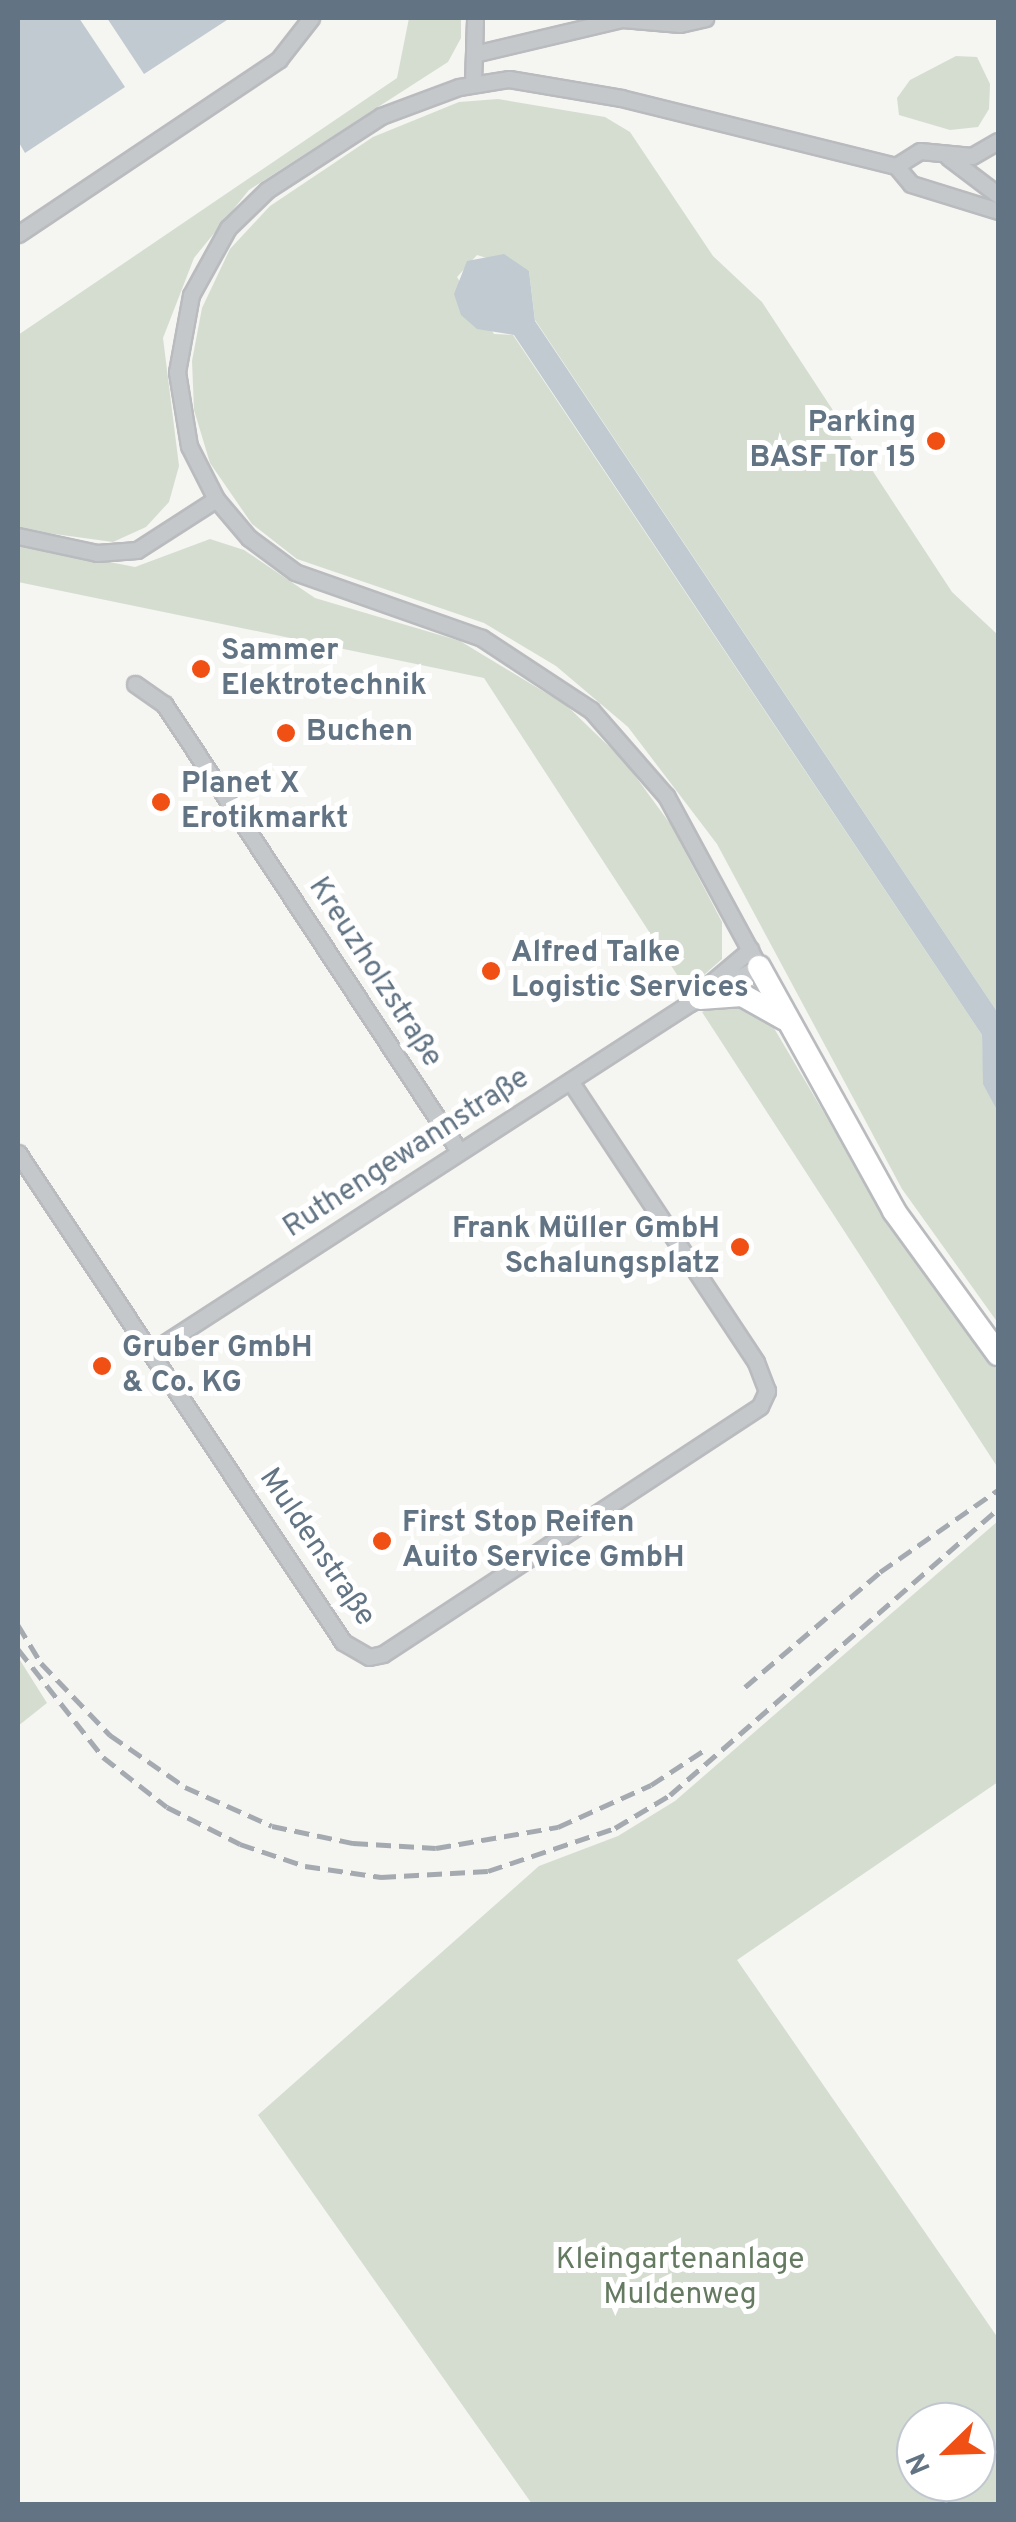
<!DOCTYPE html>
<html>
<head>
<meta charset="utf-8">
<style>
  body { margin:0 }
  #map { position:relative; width:1016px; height:2522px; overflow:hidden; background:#f5f5f1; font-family:Overpass,sans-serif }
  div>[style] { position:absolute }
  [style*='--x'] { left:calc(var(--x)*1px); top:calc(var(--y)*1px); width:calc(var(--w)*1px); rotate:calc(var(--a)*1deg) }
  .green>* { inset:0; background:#d5ddd1 }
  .water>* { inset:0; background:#c0cad0 }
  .roads { filter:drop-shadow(2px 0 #b9bbbe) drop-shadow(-2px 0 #b9bbbe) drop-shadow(0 2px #b9bbbe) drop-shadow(0 -2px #b9bbbe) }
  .minor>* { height:15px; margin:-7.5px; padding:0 7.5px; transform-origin:7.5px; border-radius:7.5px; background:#c4c8cb }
  .highway>* { height:22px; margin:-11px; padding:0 11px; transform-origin:11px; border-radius:11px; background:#fff }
  .rail>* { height:5px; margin-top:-2.5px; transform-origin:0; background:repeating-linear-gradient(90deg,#a4aab0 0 15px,transparent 0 23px) }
  .dots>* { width:28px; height:28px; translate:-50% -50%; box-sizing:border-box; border:5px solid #fff; border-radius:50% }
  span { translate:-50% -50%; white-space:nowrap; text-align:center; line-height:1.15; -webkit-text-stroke:10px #fff; paint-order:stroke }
  .poi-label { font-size:30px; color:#627484; font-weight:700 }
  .right { translate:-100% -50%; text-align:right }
  .left { translate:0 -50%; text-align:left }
  .street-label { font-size:30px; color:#627484 }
  .park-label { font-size:30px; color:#657b61 }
  .frame { position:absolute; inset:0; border:20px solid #627484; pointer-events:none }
  .north { position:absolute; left:896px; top:2402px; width:100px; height:100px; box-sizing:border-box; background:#fff; border:2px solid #c0c7ce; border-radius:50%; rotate:247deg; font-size:28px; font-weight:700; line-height:40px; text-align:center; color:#627484 }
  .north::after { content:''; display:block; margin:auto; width:35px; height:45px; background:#f15015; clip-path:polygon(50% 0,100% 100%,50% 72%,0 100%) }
</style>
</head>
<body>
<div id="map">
  <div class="green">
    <div style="clip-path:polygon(409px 18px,461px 18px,461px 38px,448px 62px,249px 190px,194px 258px,163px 338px,179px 466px,169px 502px,146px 527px,113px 542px,18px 529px,18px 335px,397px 78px)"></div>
    <div style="clip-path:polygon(956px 56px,977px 57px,990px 84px,989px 109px,978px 127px,950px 130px,899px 115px,897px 98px,910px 80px)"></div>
    <div style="clip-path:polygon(498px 99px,605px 117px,630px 132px,713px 256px,762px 302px,952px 592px,998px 635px,998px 1013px,535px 320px,529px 271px,477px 255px,457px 277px,494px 334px,513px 335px,982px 1035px,984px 1084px,998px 1112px,998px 1323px,902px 1189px,717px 844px,628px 727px,556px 666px,484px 623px,297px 559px,252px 524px,210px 463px,194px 410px,192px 361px,202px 308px,230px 249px,270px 206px,373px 137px,459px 102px)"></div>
    <div style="clip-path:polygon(210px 539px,244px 550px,315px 598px,460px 641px,566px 705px,625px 762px,671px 825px,722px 922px,722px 959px,687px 990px,484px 678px,18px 582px,18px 544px,135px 567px)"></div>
    <div style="clip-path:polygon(731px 999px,768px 1018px,889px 1223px,998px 1371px,998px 1468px,702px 1012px)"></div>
    <div style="clip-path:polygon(evenodd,998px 1521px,998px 1782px,737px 1960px,998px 2338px,998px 2504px,532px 2504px,258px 2115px,539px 1866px,618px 1836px,675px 1801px,998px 1521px,916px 2422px,976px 2422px,976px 2482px,916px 2482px,916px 2422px)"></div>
    <div style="clip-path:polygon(18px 1657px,47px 1703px,18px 1726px)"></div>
  </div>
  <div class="water">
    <div style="clip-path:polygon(18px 18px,79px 18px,125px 87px,25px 153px,18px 141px)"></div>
    <div style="clip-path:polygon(107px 18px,230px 18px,144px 74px)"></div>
    <div style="clip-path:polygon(504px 254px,529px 271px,535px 321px,998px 1013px,998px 1112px,983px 1084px,982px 1035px,514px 335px,477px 329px,461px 315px,454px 294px,467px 261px)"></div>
  </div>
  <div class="roads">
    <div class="minor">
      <div style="--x:474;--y:54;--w:152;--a:-13.3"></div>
      <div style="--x:622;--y:19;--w:58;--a:4.9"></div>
      <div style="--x:680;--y:24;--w:26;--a:-13"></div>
      <div style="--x:473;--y:83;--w:65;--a:-88.2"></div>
      <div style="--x:948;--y:157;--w:63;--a:37.2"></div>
      <div style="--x:896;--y:166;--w:28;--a:-32"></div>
      <div style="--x:920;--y:151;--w:52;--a:5.5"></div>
      <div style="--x:972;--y:156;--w:30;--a:-30"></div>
      <div style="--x:18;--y:234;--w:314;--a:-33.8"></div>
      <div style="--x:279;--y:59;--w:52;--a:-52"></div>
      <div style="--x:18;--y:536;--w:81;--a:12.1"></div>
      <div style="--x:97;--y:553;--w:40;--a:-4.3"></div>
      <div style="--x:137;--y:550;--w:94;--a:-32.8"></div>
      <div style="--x:135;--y:684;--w:35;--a:35"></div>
      <div style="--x:164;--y:704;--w:536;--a:56.58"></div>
      <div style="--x:693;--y:998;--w:75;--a:-40.1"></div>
      <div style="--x:18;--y:1153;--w:587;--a:56.39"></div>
      <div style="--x:343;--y:1642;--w:30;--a:30"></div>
      <div style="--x:369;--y:1657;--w:14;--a:-12"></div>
      <div style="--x:383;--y:1654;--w:451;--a:-33.3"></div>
      <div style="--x:760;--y:1406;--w:17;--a:-65"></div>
      <div style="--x:767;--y:1391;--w:31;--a:-111"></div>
      <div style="--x:756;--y:1362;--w:337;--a:-123.5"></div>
      <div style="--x:154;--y:1350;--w:639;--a:-32.92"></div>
      <div style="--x:690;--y:1003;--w:78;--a:-27.6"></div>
      <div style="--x:759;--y:967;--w:195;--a:-118.5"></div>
      <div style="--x:666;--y:796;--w:114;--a:-131.1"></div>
      <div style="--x:591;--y:710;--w:131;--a:-146.6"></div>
      <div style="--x:482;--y:638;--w:198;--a:-160.6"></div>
      <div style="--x:295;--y:572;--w:57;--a:-143.5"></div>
      <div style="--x:249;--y:538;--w:51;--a:-130.2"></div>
      <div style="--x:216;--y:499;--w:59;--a:-117"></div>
      <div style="--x:189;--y:446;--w:75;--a:-99.2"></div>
      <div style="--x:177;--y:372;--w:78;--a:-79.7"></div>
      <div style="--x:191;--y:295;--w:77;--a:-61.1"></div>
      <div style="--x:228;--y:228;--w:54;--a:-44.3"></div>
      <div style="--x:267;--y:190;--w:136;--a:-33"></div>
      <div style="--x:381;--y:116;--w:83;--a:-20.4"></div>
      <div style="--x:459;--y:87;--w:51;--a:-9.1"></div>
      <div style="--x:509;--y:79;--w:114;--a:9.6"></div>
      <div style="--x:621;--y:98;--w:283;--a:13.9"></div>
      <div style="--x:896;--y:166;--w:23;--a:50"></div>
      <div style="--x:911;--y:184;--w:91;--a:17.2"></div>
    </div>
    <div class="highway">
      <div style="--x:759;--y:967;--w:279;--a:61"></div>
      <div style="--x:894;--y:1211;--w:177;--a:54"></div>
      <div style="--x:700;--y:998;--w:42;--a:-4.1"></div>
      <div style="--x:742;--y:995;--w:49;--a:29.2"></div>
    </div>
  </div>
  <div class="rail">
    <div style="--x:18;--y:1625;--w:44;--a:58.8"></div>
    <div style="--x:41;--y:1663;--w:100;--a:46.2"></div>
    <div style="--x:110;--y:1735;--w:91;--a:34.7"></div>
    <div style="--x:185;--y:1787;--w:95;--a:24.1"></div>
    <div style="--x:272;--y:1826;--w:83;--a:11.9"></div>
    <div style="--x:353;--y:1843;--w:83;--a:3.4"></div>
    <div style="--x:436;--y:1848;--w:124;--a:-9.8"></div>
    <div style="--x:558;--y:1827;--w:102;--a:-24.3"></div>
    <div style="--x:651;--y:1785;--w:66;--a:-33.2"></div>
    <div style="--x:18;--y:1649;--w:137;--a:51.8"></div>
    <div style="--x:103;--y:1757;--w:81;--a:38"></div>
    <div style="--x:167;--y:1807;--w:82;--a:26.9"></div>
    <div style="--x:240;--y:1844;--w:69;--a:18.7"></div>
    <div style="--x:305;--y:1866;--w:77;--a:8.2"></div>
    <div style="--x:381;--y:1877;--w:107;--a:-3.2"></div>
    <div style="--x:488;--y:1871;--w:134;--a:-18.7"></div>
    <div style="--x:615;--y:1828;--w:64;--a:-31"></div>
    <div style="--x:670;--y:1795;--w:435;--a:-41.1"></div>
    <div style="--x:745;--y:1687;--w:177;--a:-40.4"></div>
    <div style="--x:880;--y:1572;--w:144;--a:-34.8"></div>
  </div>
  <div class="dots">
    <div style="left:936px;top:441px;background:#f15015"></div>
    <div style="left:201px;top:669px;background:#f15015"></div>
    <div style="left:286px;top:733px;background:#f15015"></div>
    <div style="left:161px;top:802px;background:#f15015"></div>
    <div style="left:491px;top:971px;background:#f15015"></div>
    <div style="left:740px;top:1247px;background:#f15015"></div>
    <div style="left:102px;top:1366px;background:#f15015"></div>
    <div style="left:382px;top:1541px;background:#f15015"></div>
  </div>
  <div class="poi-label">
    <span class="right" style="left:916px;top:441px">Parking<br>BASF Tor 15</span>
    <span class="left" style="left:221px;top:669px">Sammer<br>Elektrotechnik</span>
    <span class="left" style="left:306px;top:733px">Buchen</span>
    <span class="left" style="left:181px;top:802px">Planet X<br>Erotikmarkt</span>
    <span class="left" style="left:511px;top:971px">Alfred Talke<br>Logistic Services</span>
    <span class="right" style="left:720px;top:1247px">Frank Müller GmbH<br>Schalungsplatz</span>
    <span class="left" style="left:122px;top:1366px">Gruber GmbH<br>&amp; Co. KG</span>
    <span class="left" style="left:402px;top:1541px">First Stop Reifen<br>Auito Service GmbH</span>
  </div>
  <div class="street-label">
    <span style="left:374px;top:973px;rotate:57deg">Kreuzholzstraße</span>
    <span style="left:407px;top:1154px;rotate:-33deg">Ruthengewannstraße</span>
    <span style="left:316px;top:1548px;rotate:56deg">Muldenstraße</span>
  </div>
  <div class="park-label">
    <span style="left:680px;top:2278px">Kleingartenanlage<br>Muldenweg</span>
  </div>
  <div class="frame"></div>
  <div class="north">N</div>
</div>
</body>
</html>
